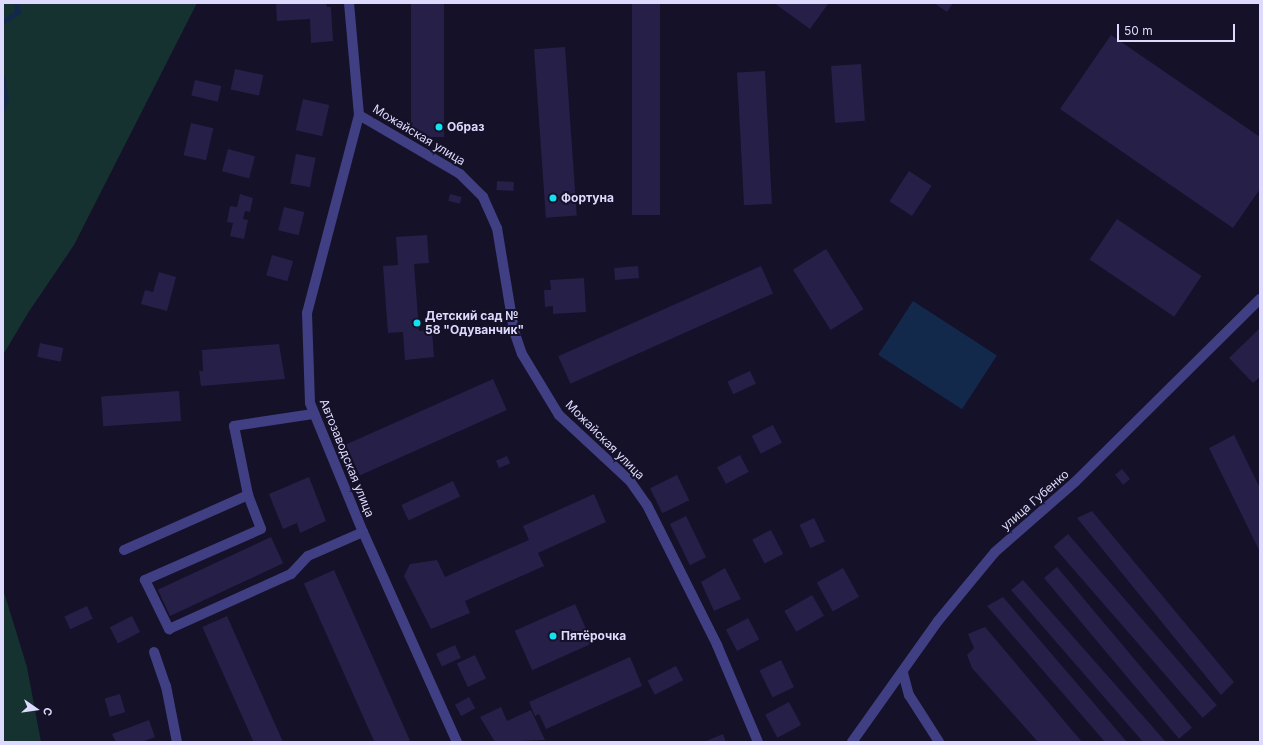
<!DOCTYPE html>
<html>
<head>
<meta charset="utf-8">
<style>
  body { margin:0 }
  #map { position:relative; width:1263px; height:745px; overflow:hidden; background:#151128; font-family:Inter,sans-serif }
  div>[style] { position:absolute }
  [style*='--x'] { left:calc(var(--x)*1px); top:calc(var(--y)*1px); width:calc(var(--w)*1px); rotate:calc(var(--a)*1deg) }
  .green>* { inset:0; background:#153130 }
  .water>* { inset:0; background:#12294c; transform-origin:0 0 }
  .stream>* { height:4.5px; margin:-2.25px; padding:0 2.25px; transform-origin:2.25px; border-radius:2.25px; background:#12294c }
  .building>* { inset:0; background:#261f48; transform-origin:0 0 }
  .street>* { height:10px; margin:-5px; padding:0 5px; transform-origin:5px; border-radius:5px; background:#403f84 }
  .dots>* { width:11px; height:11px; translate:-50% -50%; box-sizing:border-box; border:2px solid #151128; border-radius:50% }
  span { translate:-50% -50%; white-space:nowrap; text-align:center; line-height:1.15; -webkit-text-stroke:4px #151128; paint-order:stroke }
  .poi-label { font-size:12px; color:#dddafd; font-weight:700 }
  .left { translate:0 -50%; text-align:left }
  .street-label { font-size:12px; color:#dddafd }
  .frame { position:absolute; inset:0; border:4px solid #dddafd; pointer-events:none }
  .north { position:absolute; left:16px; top:689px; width:40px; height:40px; -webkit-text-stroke:3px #151128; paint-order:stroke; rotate:103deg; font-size:11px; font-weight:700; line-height:16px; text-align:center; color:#dddafd }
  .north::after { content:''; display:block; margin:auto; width:14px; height:18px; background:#dddafd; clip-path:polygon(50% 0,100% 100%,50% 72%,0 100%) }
  .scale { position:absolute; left:1117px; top:24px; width:118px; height:18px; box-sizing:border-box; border:2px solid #dddafd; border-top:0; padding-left:5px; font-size:12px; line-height:14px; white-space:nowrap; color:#dddafd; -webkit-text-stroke:3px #151128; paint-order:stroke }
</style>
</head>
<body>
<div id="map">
  <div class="green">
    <div style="clip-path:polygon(3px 3px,197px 3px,74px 245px,28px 313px,3px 355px)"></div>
    <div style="clip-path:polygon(3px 589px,27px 667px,41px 742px,3px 742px)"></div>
  </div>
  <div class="water">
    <div style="left:913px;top:301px;width:100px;height:64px;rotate:33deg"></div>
  </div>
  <div class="stream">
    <div style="--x:3;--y:22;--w:18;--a:-34"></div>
    <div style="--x:18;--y:12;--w:9;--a:-103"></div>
    <div style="--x:3;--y:78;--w:21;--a:82"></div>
    <div style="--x:6;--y:99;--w:10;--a:107"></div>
  </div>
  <div class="building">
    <div style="clip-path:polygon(276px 3px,326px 3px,327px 7px,331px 7px,333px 41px,311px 43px,310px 19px,277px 21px)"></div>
    <div style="left:411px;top:3px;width:33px;height:134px"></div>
    <div style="left:632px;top:3px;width:28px;height:212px"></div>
    <div style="clip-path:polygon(774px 3px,826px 3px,828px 4px,810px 29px)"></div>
    <div style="clip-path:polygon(934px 3px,953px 3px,947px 12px)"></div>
    <div style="clip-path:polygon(1111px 35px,1260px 137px,1260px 189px,1233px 228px,1060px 109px)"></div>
    <div style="left:565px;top:47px;width:169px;height:31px;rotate:86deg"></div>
    <div style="left:861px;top:64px;width:57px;height:30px;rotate:86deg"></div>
    <div style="left:235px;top:69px;width:29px;height:21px;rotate:12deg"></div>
    <div style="left:765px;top:71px;width:133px;height:28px;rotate:87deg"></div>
    <div style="left:195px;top:80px;width:27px;height:16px;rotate:13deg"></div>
    <div style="left:303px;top:99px;width:27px;height:32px;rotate:13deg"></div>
    <div style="left:191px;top:123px;width:23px;height:33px;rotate:13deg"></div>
    <div style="left:228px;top:149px;width:28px;height:23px;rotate:15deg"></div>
    <div style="left:296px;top:154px;width:20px;height:30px;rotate:11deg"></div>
    <div style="left:909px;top:171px;width:27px;height:36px;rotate:33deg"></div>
    <div style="left:497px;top:181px;width:17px;height:9px;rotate:3deg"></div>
    <div style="clip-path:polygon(240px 194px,253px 198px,250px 212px,245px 211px,243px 219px,248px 220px,244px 239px,230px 236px,233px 223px,227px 222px,230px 206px,237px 207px)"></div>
    <div style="left:450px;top:194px;width:12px;height:7px;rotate:14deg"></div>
    <div style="left:284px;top:207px;width:21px;height:24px;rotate:14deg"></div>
    <div style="left:1117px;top:219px;width:102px;height:49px;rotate:34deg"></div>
    <div style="clip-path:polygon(427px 235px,429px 263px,414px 264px,419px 331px,432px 330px,434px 357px,405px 360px,403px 332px,388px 333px,383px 266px,398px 265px,396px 237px)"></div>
    <div style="left:826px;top:249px;width:71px;height:39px;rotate:58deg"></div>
    <div style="left:272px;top:255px;width:22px;height:21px;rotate:16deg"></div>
    <div style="left:638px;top:266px;width:12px;height:24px;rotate:85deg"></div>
    <div style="left:761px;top:266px;width:30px;height:222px;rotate:66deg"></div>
    <div style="clip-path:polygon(159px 272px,176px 277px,167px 311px,141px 304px,145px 290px,153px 292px)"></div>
    <div style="clip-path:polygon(584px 278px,586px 312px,553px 314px,553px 306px,545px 307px,544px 290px,551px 290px,550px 280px)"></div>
    <div style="clip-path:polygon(1260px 328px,1260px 377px,1253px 383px,1229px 358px)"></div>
    <div style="left:40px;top:343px;width:24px;height:14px;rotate:12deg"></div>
    <div style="clip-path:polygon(279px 344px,285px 379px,201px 386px,199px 371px,203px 371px,202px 350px)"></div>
    <div style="left:750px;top:371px;width:14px;height:25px;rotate:65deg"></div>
    <div style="left:493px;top:379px;width:34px;height:161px;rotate:66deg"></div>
    <div style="left:179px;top:391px;width:30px;height:78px;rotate:86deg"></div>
    <div style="left:773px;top:425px;width:20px;height:24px;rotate:63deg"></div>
    <div style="clip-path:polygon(1234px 435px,1260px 488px,1260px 552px,1209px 448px)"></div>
    <div style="left:740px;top:455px;width:19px;height:26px;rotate:62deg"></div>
    <div style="left:507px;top:456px;width:8px;height:12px;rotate:67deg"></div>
    <div style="left:1122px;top:469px;width:13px;height:9px;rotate:51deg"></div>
    <div style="left:677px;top:475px;width:28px;height:30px;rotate:64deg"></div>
    <div style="clip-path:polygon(309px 477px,326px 521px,300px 533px,297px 523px,283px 529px,269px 494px)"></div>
    <div style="left:453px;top:481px;width:17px;height:57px;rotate:65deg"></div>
    <div style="clip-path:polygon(594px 494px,606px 522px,538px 553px,544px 566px,465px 601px,470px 613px,431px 629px,404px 576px,410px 564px,437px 560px,445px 577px,529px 540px,523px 526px)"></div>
    <div style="clip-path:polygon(1092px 511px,1234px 682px,1221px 695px,1077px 518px)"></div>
    <div style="left:686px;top:516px;width:46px;height:18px;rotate:64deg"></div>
    <div style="left:814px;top:518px;width:26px;height:16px;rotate:65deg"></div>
    <div style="left:771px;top:530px;width:27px;height:21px;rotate:63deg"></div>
    <div style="left:1068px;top:534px;width:227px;height:19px;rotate:49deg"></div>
    <div style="left:271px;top:537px;width:29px;height:125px;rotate:65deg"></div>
    <div style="left:1057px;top:567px;width:210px;height:17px;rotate:50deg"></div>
    <div style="clip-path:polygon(725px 568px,741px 599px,714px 611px,701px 582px)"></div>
    <div style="left:843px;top:568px;width:33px;height:30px;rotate:61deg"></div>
    <div style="left:334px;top:570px;width:188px;height:33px;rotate:66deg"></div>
    <div style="clip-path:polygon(1023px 580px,1166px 742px,1143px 742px,1011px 590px)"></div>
    <div style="left:812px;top:595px;width:24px;height:32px;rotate:60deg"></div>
    <div style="clip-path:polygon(1003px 597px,1127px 742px,1105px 742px,987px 606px)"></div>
    <div style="left:575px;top:604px;width:43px;height:66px;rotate:66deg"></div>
    <div style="left:87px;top:606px;width:14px;height:25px;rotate:65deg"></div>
    <div style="left:132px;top:616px;width:18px;height:25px;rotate:63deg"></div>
    <div style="left:227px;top:616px;width:137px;height:27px;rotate:66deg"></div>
    <div style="left:748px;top:618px;width:24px;height:25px;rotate:62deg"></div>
    <div style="clip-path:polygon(985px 627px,1082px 742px,1038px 742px,972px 668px,967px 655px,974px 648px,968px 634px)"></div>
    <div style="left:455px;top:645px;width:14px;height:21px;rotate:65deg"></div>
    <div style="left:475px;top:655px;width:26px;height:20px;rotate:65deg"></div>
    <div style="clip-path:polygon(630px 657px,642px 686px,546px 729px,539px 714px,535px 716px,529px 702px)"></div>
    <div style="left:781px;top:660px;width:30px;height:24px;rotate:64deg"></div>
    <div style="left:676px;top:666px;width:16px;height:32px;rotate:63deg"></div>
    <div style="left:120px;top:694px;width:19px;height:16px;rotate:74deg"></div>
    <div style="left:469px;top:697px;width:13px;height:16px;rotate:61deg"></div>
    <div style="left:789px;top:702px;width:26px;height:27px;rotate:62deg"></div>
    <div style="clip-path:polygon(501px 707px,507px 721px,531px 710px,545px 740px,495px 742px,480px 717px)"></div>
    <div style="clip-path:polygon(149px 720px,155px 737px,142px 742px,116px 742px,112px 734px)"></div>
    <div style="clip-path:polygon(723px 734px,726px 742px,704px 742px)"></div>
  </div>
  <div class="street">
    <div style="--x:349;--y:3;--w:112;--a:84.9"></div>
    <div style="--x:359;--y:115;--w:205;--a:104.7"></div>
    <div style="--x:307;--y:313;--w:90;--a:88.1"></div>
    <div style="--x:310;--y:403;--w:139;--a:67.7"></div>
    <div style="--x:363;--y:532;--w:230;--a:65.9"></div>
    <div style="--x:359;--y:115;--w:117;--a:30.3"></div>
    <div style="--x:460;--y:174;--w:33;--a:45"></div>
    <div style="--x:483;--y:197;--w:34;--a:66"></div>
    <div style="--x:497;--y:228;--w:104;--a:80.6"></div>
    <div style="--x:514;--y:331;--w:24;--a:71"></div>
    <div style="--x:522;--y:354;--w:71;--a:58.8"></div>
    <div style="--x:559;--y:415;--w:97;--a:42.9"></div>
    <div style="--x:630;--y:481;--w:29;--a:55"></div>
    <div style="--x:647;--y:505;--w:157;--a:63.4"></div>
    <div style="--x:717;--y:645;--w:105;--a:67.1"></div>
    <div style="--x:313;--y:414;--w:80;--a:171.4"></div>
    <div style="--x:234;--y:426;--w:70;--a:78.5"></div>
    <div style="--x:248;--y:495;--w:36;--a:69"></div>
    <div style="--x:261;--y:529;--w:127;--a:156.3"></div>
    <div style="--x:145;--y:580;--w:55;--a:63.9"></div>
    <div style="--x:169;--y:629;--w:134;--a:-24.3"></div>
    <div style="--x:291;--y:574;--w:25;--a:-47"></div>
    <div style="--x:308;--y:556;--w:60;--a:-23.6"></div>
    <div style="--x:124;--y:550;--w:136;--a:-23.9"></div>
    <div style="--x:154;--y:652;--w:36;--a:71"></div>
    <div style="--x:166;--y:686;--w:57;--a:78.9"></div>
    <div style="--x:903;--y:673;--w:23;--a:75"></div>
    <div style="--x:909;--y:695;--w:56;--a:57.4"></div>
    <div style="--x:852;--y:742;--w:148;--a:-54.6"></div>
    <div style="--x:938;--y:621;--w:89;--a:-50.4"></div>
    <div style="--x:995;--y:552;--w:106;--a:-41.2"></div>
    <div style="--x:1075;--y:482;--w:260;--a:-44.7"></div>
  </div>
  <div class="dots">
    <div style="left:439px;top:127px;background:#11e2f2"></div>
    <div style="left:553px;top:198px;background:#11e2f2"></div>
    <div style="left:417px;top:323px;background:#11e2f2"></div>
    <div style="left:553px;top:636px;background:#11e2f2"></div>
  </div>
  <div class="poi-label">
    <span class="left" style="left:447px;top:127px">Образ</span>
    <span class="left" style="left:561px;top:198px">Фортуна</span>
    <span class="left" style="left:425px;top:323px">Детский сад №<br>58 "Одуванчик"</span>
    <span class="left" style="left:561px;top:636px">Пятёрочка</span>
  </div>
  <div class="street-label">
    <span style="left:419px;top:135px;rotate:31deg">Можайская улица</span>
    <span style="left:605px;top:440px;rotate:45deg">Можайская улица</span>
    <span style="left:347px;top:458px;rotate:68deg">Автозаводская улица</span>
    <span style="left:1035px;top:500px;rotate:-41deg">улица Губенко</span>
  </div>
  <div class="frame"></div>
  <div class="north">С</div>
  <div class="scale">50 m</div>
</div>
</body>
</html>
